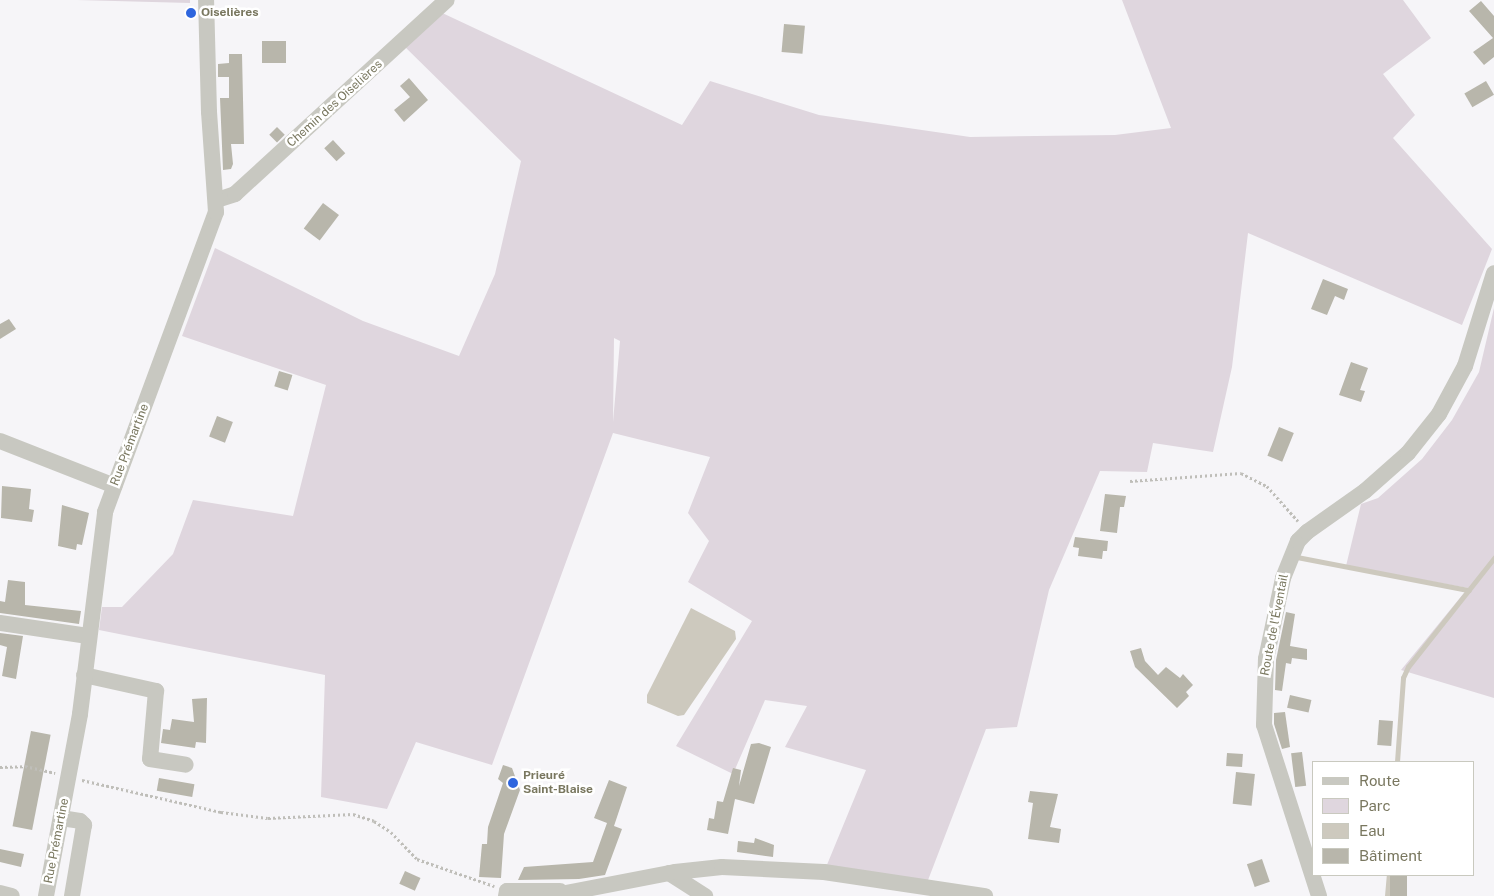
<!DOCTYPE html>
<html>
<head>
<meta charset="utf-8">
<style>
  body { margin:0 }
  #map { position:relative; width:1494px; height:896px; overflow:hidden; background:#f6f5f8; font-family:"Public Sans",sans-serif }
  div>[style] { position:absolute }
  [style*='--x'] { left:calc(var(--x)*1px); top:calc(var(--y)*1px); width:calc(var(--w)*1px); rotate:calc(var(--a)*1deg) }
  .green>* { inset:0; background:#dfd6de }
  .water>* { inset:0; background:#cdc9be }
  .stream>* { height:4.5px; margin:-2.25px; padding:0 2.25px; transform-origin:2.25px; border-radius:2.25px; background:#cdc9be }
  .building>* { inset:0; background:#b8b6ab; transform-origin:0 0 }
  .path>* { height:2.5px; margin-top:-1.25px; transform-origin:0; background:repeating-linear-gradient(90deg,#bfbeb9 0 2.5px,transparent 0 5px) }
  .minor>* { height:16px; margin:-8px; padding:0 8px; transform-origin:8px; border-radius:8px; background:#c8c8c1 }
  .dots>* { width:14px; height:14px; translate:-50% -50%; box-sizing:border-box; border:2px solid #fff; border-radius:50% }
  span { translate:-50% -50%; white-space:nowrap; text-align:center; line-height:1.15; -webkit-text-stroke:5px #fff; paint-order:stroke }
  .poi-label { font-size:12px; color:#79775f; font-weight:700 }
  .left { translate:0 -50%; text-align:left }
  .street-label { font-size:12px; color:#79775f }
  .legend { position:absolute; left:1312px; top:761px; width:162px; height:115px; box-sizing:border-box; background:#fff; border:1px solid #c9c9bf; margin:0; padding:6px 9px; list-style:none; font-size:15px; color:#79775f }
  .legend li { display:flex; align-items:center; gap:10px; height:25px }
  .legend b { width:25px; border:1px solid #c9c9bf }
</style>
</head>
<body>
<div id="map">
  <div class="green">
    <div style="clip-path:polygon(77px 0,190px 0,190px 3px)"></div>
    <div style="clip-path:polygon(evenodd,1122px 0,1403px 0,1431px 38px,1383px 74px,1415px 115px,1393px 138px,1492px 249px,1462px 325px,1248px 233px,1232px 367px,1213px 452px,1153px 443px,1147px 472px,1100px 471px,1049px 590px,1017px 727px,986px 729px,925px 888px,824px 872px,866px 770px,785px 747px,807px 706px,765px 700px,733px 774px,676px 746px,752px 621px,688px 582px,709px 541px,688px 513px,710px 457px,613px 433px,492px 765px,416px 742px,387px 809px,321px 797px,325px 675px,99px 630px,102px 607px,122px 607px,173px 554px,193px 500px,293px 516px,326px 385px,182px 336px,215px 248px,363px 321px,459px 356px,495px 274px,521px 161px,402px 44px,438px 11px,682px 125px,710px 81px,819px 115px,970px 137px,1115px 135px,1171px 128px,1122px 0,614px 338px,620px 341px,613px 422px,613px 421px,614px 338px)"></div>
    <div style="clip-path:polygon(1494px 308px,1494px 698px,1401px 670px,1468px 588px,1346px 566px,1361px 504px,1378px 498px,1422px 459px,1452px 420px,1479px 372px)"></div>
  </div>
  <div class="water">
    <div style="clip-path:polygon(691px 608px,735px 631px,736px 639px,684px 715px,678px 716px,647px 703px,647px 695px)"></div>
  </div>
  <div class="stream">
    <div style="--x:1297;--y:557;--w:175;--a:10.9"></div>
    <div style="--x:1397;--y:762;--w:84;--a:-85.9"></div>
    <div style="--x:1403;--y:678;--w:12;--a:-66"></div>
    <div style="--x:1408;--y:667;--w:139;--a:-51.7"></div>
    <div style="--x:1387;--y:896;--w:21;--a:-85"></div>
  </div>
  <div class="building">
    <div style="clip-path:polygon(1481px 1px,1494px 16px,1494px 57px,1484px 65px,1473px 52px,1493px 38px,1469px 11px)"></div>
    <div style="left:784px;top:24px;width:21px;height:28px;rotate:5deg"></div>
    <div style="left:262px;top:41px;width:24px;height:22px"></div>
    <div style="clip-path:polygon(229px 54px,242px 54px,244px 144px,231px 144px,233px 164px,231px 169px,223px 170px,220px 98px,229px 98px,229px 77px,218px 77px,218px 64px,229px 63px)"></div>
    <div style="clip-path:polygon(409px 78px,428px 100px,404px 122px,394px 110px,410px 97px,400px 86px)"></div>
    <div style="left:1486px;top:81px;width:16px;height:25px;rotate:60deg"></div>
    <div style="left:277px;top:127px;width:11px;height:11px;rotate:45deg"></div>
    <div style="left:333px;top:140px;width:18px;height:12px;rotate:47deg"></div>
    <div style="left:323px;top:203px;width:20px;height:32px;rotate:37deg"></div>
    <div style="clip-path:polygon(1323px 279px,1348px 289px,1344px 300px,1335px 296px,1327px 315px,1311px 309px)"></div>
    <div style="clip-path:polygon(9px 319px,16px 329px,0 339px,0 324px)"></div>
    <div style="clip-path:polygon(1351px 362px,1368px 368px,1360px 390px,1365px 391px,1361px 402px,1339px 395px)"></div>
    <div style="left:279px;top:371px;width:14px;height:16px;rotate:17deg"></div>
    <div style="left:217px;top:416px;width:17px;height:22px;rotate:21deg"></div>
    <div style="left:1279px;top:427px;width:16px;height:31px;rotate:22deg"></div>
    <div style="clip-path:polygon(2px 486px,31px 489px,29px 509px,34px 510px,32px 522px,1px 518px)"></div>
    <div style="clip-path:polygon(1105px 494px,1126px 496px,1124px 507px,1120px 507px,1117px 533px,1100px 531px)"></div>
    <div style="clip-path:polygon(62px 505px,89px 513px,82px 545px,77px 544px,76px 550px,58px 546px)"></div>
    <div style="clip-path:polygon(1075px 537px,1108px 541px,1107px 551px,1103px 551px,1102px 559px,1078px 556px,1079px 548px,1073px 547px)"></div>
    <div style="clip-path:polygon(8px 580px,25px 582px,25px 605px,81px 611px,79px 624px,0 613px,0 601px,5px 602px)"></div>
    <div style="clip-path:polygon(1286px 612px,1295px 614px,1290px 646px,1307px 649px,1307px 660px,1292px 658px,1291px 664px,1286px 663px,1282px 691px,1275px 690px,1276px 660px)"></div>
    <div style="clip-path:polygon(0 633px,23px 636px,16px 679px,2px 676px,7px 647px,0 645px)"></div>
    <div style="clip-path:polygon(1141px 648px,1145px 661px,1158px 675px,1166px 667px,1180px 678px,1183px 674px,1193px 685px,1186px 692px,1189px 696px,1177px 708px,1135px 667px,1130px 651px)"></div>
    <div style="left:1290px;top:695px;width:22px;height:13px;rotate:13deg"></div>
    <div style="clip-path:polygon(207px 698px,206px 743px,196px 742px,195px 748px,161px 743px,163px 729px,170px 730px,172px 719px,194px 722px,192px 699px)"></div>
    <div style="clip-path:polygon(1285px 712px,1290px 747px,1282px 749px,1274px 724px,1274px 713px)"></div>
    <div style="left:1379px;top:720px;width:14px;height:25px;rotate:4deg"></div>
    <div style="left:31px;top:731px;width:20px;height:97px;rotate:11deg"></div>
    <div style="clip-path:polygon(759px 743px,771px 747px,754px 804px,735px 799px,728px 834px,707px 830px,709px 818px,714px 819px,717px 801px,723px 802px,733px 768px,741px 770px,739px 786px,751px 744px)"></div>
    <div style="left:1302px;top:752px;width:34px;height:11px;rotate:83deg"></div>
    <div style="left:1227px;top:753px;width:16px;height:13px;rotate:4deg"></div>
    <div style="clip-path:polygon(503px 765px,512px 768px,520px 790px,504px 834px,501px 878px,479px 877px,482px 844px,487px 844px,488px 827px,503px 783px,498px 779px)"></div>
    <div style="left:1236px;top:772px;width:19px;height:32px;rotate:6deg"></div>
    <div style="left:159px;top:778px;width:36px;height:13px;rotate:10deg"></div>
    <div style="clip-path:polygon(609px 780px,627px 787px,614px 826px,622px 829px,605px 875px,579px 879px,518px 880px,524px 867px,593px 862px,607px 823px,594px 818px)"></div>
    <div style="clip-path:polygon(1030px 791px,1058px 794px,1050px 827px,1061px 829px,1059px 843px,1028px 839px,1033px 803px,1028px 802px)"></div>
    <div style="clip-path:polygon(755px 838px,774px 845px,773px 857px,737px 852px,738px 841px,754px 843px)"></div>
    <div style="clip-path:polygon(0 849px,24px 854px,21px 867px,0 862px)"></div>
    <div style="left:1262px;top:859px;width:24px;height:16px;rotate:71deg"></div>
    <div style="left:405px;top:871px;width:17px;height:14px;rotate:24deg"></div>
    <div style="left:1390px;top:875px;width:17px;height:21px"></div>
  </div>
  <div class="path">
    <div style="--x:1130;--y:481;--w:111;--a:-4.1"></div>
    <div style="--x:1241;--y:473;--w:29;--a:27"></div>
    <div style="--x:1267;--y:486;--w:47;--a:48.5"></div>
    <div style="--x:0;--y:767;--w:25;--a:-2"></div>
    <div style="--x:25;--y:766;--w:31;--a:13"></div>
    <div style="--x:82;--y:780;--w:143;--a:13"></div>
    <div style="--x:221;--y:812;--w:47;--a:7.3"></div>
    <div style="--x:268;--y:818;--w:85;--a:-2.7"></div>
    <div style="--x:353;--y:814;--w:22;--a:18"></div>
    <div style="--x:374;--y:821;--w:20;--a:33"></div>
    <div style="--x:391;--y:832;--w:37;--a:46"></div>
    <div style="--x:417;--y:859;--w:82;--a:19.3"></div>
  </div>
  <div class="minor">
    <div style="--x:217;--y:200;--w:19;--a:-18"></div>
    <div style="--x:235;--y:194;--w:287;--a:-42.5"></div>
    <div style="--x:0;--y:441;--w:123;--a:21.4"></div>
    <div style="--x:0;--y:623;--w:89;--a:8.4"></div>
    <div style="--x:84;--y:675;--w:74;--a:12.5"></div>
    <div style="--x:156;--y:691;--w:68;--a:95"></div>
    <div style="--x:150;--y:759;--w:36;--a:9"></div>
    <div style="--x:61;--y:818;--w:19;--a:9"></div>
    <div style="--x:80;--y:821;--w:6;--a:45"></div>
    <div style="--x:84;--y:825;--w:72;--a:99.6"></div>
    <div style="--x:669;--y:873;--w:43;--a:32.6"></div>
    <div style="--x:0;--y:893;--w:12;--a:14"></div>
    <div style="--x:46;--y:896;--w:185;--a:-79.4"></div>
    <div style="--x:80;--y:714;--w:204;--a:-82.9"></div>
    <div style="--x:105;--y:512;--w:320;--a:-69.7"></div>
    <div style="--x:216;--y:212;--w:100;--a:-94"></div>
    <div style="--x:209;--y:112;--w:112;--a:-91.5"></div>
    <div style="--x:506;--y:896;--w:5;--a:-79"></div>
    <div style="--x:507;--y:891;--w:53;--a:0"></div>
    <div style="--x:550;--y:896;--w:127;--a:-10.9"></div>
    <div style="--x:675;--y:872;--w:47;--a:-6.1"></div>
    <div style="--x:722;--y:867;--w:102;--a:2.8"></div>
    <div style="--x:824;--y:872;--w:163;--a:8.5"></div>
    <div style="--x:1319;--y:896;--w:180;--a:-107.8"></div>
    <div style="--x:1264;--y:725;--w:66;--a:-88.3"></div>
    <div style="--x:1266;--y:659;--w:83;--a:-78.1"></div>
    <div style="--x:1283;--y:578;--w:40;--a:-68"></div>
    <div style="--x:1298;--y:541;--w:13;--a:-45"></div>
    <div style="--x:1307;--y:532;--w:71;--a:-35.3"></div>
    <div style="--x:1365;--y:491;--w:57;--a:-41.5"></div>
    <div style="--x:1408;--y:453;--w:50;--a:-51.5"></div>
    <div style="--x:1439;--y:414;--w:55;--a:-61.6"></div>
    <div style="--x:1465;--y:366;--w:97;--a:-72.7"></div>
  </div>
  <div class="dots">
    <div style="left:191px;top:13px;background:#2f66de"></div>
    <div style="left:513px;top:783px;background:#2f66de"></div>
  </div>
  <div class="poi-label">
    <span class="left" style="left:201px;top:13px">Oiselières</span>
    <span class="left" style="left:523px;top:783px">Prieuré<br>Saint-Blaise</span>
  </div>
  <div class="street-label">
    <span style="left:335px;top:104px;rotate:-42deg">Chemin des Oiselières</span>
    <span style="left:130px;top:445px;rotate:-69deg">Rue Prémartine</span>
    <span style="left:1275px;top:625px;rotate:-79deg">Route de l'Éventail</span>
    <span style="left:57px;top:841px;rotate:-79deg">Rue Prémartine</span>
  </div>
  <ul class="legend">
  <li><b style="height:6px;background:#c8c8c1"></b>Route</li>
  <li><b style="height:14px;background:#dfd6de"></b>Parc</li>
  <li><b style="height:14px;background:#cdc9be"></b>Eau</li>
  <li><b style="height:14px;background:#b8b6ab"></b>Bâtiment</li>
  </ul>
</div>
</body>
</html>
